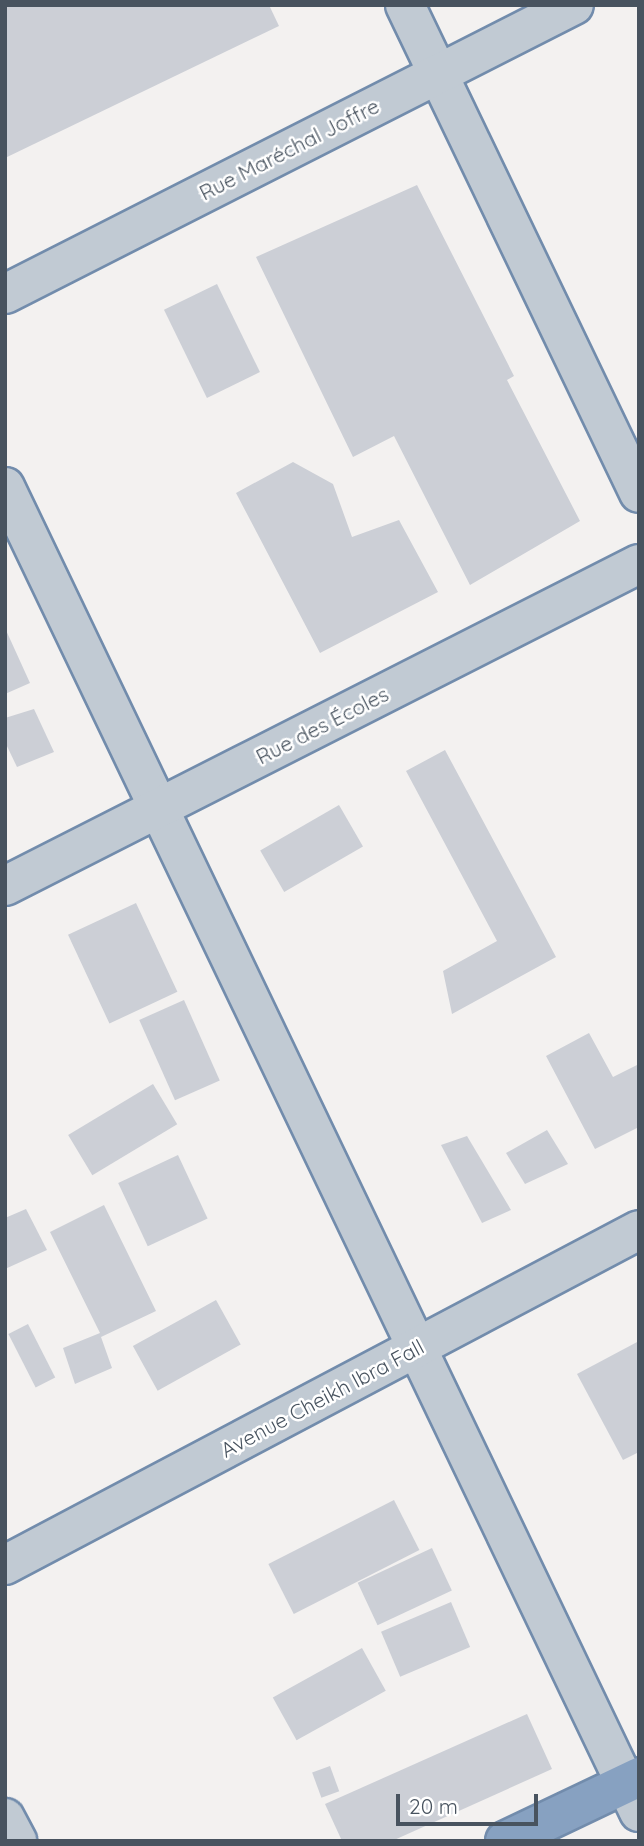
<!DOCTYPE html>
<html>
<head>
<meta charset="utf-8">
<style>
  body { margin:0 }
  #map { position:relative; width:644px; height:1846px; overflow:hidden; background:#f3f1f0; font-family:Quicksand,sans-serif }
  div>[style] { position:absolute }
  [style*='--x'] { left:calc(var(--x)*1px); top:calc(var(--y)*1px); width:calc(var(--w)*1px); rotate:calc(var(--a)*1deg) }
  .building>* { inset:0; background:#cccfd6; transform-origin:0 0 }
  .roads { filter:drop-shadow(2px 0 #728cac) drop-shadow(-2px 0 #728cac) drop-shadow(0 2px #728cac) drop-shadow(0 -2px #728cac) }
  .street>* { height:38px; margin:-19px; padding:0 19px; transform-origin:19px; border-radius:19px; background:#c1cad3 }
  .highway>* { height:38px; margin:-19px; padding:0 19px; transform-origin:19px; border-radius:19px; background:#87a1c1 }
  span { translate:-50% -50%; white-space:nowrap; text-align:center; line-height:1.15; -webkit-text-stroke:5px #fff; paint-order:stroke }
  .street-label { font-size:21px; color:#48535f }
  .frame { position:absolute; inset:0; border:7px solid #48535f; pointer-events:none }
  .scale { position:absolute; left:396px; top:1794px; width:142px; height:32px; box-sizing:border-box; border:4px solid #48535f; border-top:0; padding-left:9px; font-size:21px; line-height:24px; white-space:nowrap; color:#48535f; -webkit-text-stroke:5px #fff; paint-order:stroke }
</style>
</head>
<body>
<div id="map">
  <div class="building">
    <div style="clip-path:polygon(5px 5px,269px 5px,279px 26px,5px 158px)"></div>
    <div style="clip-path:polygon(417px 185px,514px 376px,507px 380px,580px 521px,470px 585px,394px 436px,353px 457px,256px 257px)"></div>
    <div style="left:217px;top:284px;width:98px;height:59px;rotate:64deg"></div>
    <div style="clip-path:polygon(293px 462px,333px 484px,352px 537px,399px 520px,438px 592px,320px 653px,236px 493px)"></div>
    <div style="clip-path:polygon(5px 628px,30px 683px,5px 694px)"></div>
    <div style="clip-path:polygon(34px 709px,54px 752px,17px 767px,5px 742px,5px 718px)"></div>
    <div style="clip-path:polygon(445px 750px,556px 957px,452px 1014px,443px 971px,497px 941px,406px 771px)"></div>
    <div style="left:339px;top:805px;width:48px;height:91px;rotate:60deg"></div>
    <div style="left:136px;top:903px;width:98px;height:75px;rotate:65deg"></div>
    <div style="left:184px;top:1000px;width:88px;height:49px;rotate:66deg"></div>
    <div style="clip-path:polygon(589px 1033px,613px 1077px,639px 1064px,639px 1127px,595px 1149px,546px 1056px)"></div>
    <div style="left:153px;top:1084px;width:47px;height:99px;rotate:59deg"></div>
    <div style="clip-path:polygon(547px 1130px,568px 1164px,525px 1184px,506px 1153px)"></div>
    <div style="clip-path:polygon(467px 1136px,511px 1210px,482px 1223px,441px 1145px)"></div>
    <div style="left:178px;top:1155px;width:70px;height:66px;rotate:65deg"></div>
    <div style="clip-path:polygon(104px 1205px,156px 1311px,101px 1337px,112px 1368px,75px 1384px,63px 1348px,100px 1333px,50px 1232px)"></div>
    <div style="clip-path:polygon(26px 1209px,47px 1250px,5px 1269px,5px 1218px)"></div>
    <div style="left:216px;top:1300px;width:51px;height:95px;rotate:61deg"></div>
    <div style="left:28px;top:1324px;width:60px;height:22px;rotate:63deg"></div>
    <div style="clip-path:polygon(639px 1341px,639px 1452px,623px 1460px,577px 1374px)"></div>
    <div style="left:394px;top:1500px;width:56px;height:141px;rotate:63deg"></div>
    <div style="left:432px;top:1548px;width:47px;height:82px;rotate:65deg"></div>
    <div style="left:451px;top:1602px;width:49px;height:76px;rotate:67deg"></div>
    <div style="left:362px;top:1648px;width:49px;height:102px;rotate:61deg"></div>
    <div style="clip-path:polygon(527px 1714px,552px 1769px,392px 1841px,342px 1841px,325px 1804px)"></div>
    <div style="left:330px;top:1766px;width:27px;height:19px;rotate:70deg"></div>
  </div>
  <div class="roads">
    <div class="street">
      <div style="--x:405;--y:5;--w:541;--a:64.38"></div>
      <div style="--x:5;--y:294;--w:638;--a:-26.93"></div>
      <div style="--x:5;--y:487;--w:1469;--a:64.43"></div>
      <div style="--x:5;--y:886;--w:711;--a:-26.93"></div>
      <div style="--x:5;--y:1565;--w:717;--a:-27.85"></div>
      <div style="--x:5;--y:1818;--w:26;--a:62"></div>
    </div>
    <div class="highway">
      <div style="--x:505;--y:1841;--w:148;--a:-25.5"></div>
    </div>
  </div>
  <div class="street-label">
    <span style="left:289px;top:149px;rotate:-27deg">Rue Maréchal Joffre</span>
    <span style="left:322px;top:725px;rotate:-27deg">Rue des Écoles</span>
    <span style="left:322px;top:1398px;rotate:-28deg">Avenue Cheikh Ibra Fall</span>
  </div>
  <div class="frame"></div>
  <div class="scale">20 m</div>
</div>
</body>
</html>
